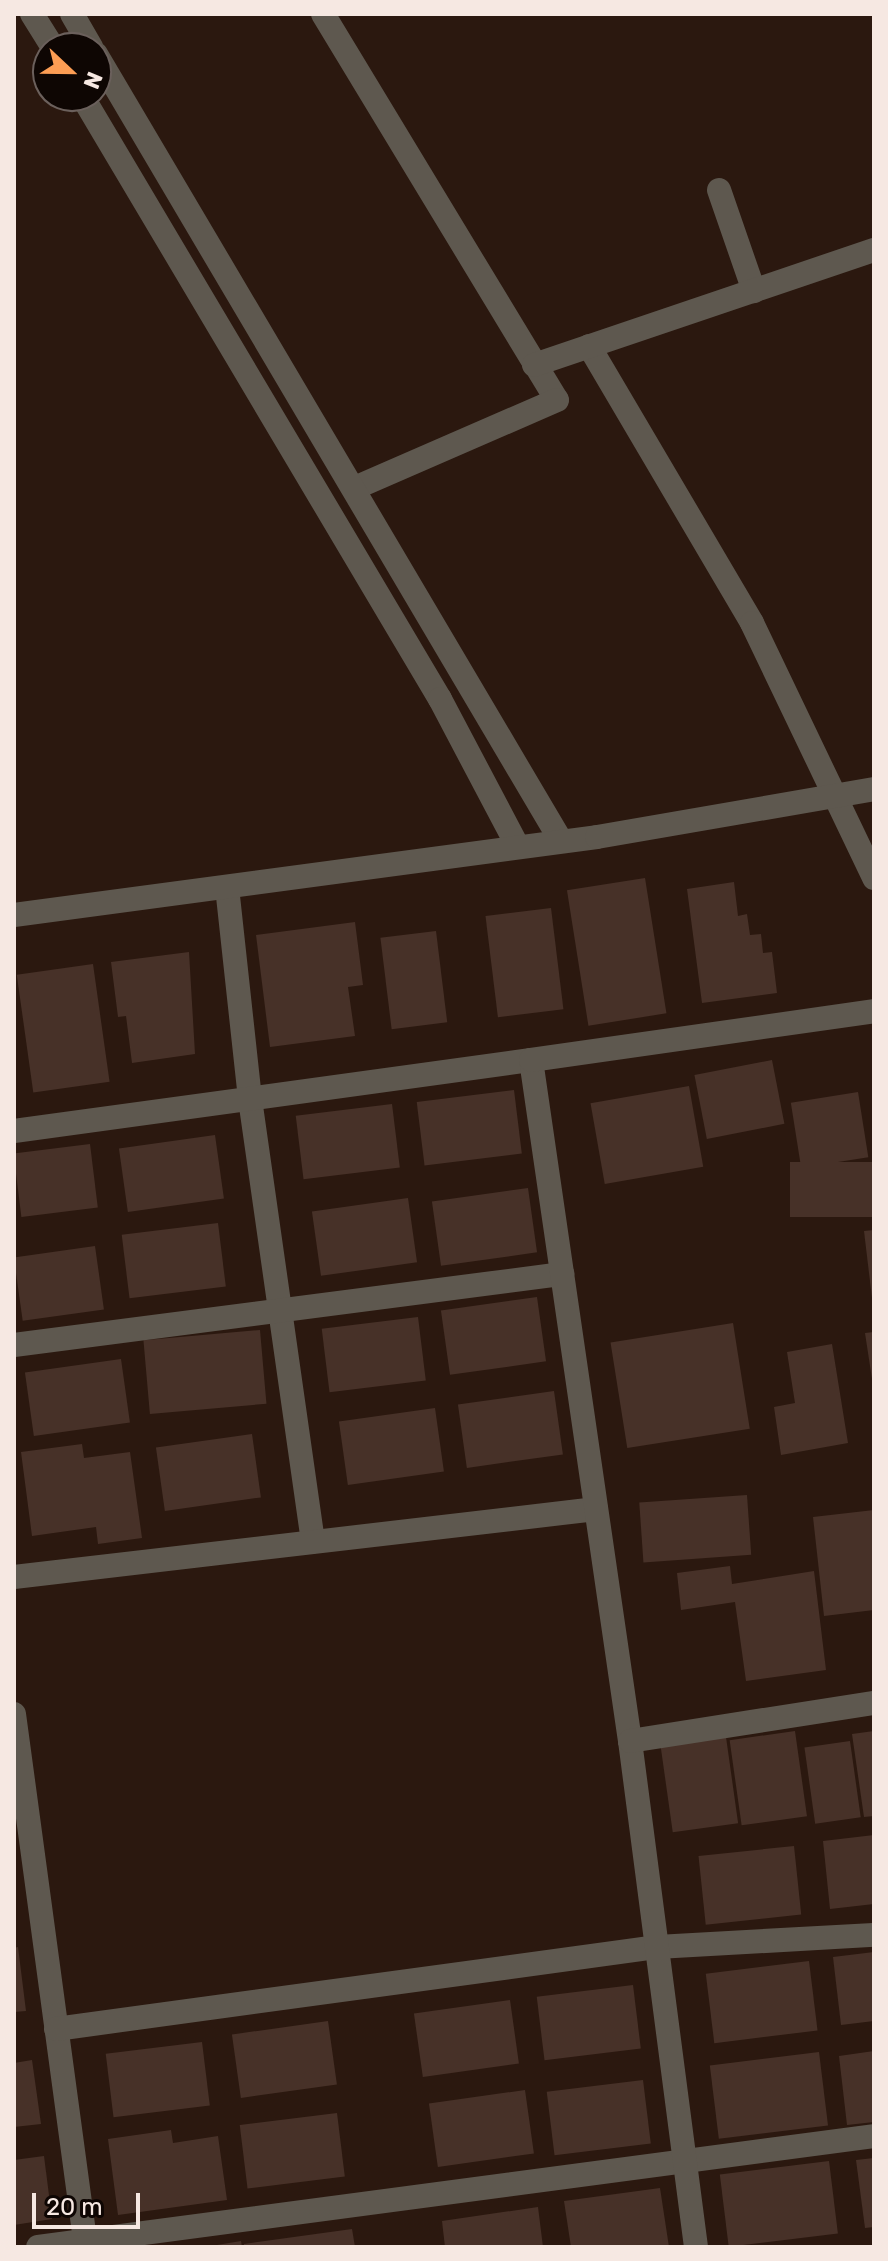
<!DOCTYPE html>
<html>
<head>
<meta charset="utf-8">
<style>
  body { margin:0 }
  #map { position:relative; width:888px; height:2261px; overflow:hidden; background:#2b180f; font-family:Rubik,sans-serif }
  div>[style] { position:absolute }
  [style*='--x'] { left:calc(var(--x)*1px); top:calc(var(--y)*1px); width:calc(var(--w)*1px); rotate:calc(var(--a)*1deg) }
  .building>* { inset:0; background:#473128; transform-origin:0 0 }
  .minor>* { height:24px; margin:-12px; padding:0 12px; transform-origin:12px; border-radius:12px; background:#5e584f }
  span { translate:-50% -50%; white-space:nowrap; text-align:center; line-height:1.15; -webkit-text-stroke:8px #0e0603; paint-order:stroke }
  .frame { position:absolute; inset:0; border:16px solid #f6e8e2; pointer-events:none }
  .north { position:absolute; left:32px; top:32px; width:80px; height:80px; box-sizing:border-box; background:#0e0603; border:2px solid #6b605c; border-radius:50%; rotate:112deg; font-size:22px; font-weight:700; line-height:32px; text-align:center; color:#f6e8e2 }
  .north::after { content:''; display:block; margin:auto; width:28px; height:36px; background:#fc9d54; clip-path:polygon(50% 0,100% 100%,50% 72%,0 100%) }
  .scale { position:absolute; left:32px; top:2193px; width:108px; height:36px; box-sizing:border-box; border:4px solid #f6e8e2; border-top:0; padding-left:10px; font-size:24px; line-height:28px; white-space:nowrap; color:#f6e8e2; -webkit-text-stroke:6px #0e0603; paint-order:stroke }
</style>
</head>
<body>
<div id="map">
  <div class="building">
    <div style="left:645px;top:878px;width:137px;height:79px;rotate:81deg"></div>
    <div style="clip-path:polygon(734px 882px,738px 916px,747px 914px,750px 935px,761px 934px,763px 953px,772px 952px,777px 993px,702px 1003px,687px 889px)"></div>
    <div style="left:551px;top:908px;width:102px;height:66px;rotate:83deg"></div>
    <div style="clip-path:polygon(355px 922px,363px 985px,348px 987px,355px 1036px,270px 1047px,256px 935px)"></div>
    <div style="left:436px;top:931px;width:92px;height:56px;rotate:83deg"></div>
    <div style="clip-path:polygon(189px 952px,195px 1054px,132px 1063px,126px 1016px,118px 1017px,111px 962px)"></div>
    <div style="left:93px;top:964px;width:119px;height:77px;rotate:82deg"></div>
    <div style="left:772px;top:1060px;width:65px;height:79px;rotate:79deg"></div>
    <div style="left:689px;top:1086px;width:82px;height:100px;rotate:80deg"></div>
    <div style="left:514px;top:1090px;width:64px;height:98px;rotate:83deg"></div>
    <div style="left:858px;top:1092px;width:66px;height:68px;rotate:81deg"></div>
    <div style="left:392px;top:1104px;width:64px;height:97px;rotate:83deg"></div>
    <div style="left:215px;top:1135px;width:64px;height:97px;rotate:82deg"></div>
    <div style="left:90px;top:1144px;width:64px;height:77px;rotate:83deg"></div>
    <div style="left:874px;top:1162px;width:55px;height:84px;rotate:90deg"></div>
    <div style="left:528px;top:1188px;width:65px;height:97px;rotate:82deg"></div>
    <div style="left:408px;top:1198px;width:65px;height:97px;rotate:82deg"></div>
    <div style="left:218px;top:1223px;width:64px;height:97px;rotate:83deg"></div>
    <div style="clip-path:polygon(874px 1230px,874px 1298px,872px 1298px,864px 1231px)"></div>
    <div style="left:95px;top:1246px;width:64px;height:82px;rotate:82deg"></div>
    <div style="left:537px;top:1297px;width:65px;height:97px;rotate:82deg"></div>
    <div style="left:418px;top:1317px;width:64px;height:97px;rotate:83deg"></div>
    <div style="left:733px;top:1323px;width:107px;height:124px;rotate:81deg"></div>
    <div style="left:260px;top:1330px;width:74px;height:117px;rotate:85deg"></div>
    <div style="clip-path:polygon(874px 1332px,874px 1379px,872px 1379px,865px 1333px)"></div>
    <div style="clip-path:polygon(832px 1344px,848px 1443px,781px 1455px,774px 1407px,795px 1403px,787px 1352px)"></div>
    <div style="left:121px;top:1359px;width:64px;height:97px;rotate:82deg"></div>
    <div style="left:554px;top:1391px;width:64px;height:97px;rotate:82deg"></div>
    <div style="left:435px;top:1408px;width:64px;height:97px;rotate:82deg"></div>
    <div style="left:252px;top:1434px;width:64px;height:97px;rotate:82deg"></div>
    <div style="clip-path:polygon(82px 1444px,84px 1458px,130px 1452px,142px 1538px,98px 1544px,96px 1527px,32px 1536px,21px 1452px)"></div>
    <div style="left:747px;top:1495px;width:60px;height:108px;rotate:86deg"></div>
    <div style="clip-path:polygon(874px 1510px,874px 1610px,824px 1616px,813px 1517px)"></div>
    <div style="clip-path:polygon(730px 1566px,732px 1584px,814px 1571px,826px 1670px,746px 1681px,735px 1602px,681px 1610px,677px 1573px)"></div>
    <div style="left:795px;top:1731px;width:86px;height:66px;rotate:82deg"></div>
    <div style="clip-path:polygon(874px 1731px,874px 1816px,864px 1817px,852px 1734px)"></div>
    <div style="left:726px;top:1737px;width:87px;height:66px;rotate:82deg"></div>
    <div style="left:850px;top:1741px;width:77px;height:46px;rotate:82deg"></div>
    <div style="clip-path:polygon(874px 1835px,874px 1904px,830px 1909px,823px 1841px)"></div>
    <div style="left:794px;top:1846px;width:69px;height:96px;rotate:84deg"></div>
    <div style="clip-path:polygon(18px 1947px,26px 2011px,14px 2012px,14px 1948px)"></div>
    <div style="clip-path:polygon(874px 1952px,874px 2021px,841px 2025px,833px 1957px)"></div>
    <div style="left:809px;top:1961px;width:70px;height:104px;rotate:83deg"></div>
    <div style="left:633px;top:1985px;width:64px;height:97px;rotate:83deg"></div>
    <div style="left:510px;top:2000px;width:64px;height:97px;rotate:82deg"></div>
    <div style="left:328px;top:2021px;width:64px;height:97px;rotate:82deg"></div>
    <div style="left:202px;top:2042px;width:64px;height:97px;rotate:83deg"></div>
    <div style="clip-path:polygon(874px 2051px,874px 2122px,847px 2125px,839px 2056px)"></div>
    <div style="left:819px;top:2052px;width:74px;height:110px;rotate:83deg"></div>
    <div style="clip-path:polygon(32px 2060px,41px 2124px,14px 2127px,14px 2063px)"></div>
    <div style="left:643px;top:2080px;width:64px;height:97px;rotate:83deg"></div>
    <div style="left:525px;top:2090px;width:64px;height:97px;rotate:82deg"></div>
    <div style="left:337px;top:2113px;width:64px;height:98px;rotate:83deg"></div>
    <div style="clip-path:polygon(171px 2130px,173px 2143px,218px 2136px,227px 2200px,118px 2215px,108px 2139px)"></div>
    <div style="clip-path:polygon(44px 2156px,52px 2219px,14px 2225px,14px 2160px)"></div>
    <div style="clip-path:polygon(874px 2158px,874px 2227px,865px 2228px,856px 2160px)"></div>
    <div style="left:829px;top:2161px;width:73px;height:110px;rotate:83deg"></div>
    <div style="clip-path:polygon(660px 2188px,669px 2247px,571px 2247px,564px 2201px)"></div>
    <div style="clip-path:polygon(538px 2207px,543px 2247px,445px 2247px,442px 2221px)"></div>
    <div style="clip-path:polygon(352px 2229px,355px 2247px,244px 2247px,244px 2244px)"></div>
    <div style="clip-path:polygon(241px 2241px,242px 2247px,217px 2247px,217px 2245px)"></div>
  </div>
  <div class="minor">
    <div style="--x:32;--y:14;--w:40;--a:58"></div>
    <div style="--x:72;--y:14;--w:39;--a:60"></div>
    <div style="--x:323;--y:14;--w:451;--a:58.8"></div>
    <div style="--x:557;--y:400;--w:220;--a:156.5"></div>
    <div style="--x:96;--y:54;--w:914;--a:59.42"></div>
    <div style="--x:82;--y:96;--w:701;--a:59.3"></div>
    <div style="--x:440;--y:699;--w:167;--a:62.2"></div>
    <div style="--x:719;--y:190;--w:107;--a:70.9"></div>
    <div style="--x:589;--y:346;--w:321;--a:59.5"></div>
    <div style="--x:752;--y:623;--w:283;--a:64.4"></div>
    <div style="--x:534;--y:365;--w:359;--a:-18.7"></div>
    <div style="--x:227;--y:887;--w:213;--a:83.8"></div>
    <div style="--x:250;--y:1099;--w:447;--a:81.9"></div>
    <div style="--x:14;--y:915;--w:588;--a:-7.62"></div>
    <div style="--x:597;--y:837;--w:281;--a:-9.8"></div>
    <div style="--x:14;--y:1131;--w:522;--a:-7.82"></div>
    <div style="--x:14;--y:1345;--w:553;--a:-7.38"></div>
    <div style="--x:14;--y:1577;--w:586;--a:-6.66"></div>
    <div style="--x:14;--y:1714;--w:538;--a:82.31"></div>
    <div style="--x:630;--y:1741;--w:688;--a:-98.27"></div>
    <div style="--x:531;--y:1060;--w:346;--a:-8.1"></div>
    <div style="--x:56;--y:2029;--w:607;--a:-7.77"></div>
    <div style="--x:657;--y:1947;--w:217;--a:-3.2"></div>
    <div style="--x:38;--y:2247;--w:843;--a:-7.56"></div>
    <div style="--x:696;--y:2247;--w:510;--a:-97.43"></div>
    <div style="--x:630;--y:1741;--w:247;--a:-8.9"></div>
  </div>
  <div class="frame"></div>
  <div class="north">N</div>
  <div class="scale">20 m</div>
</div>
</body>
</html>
